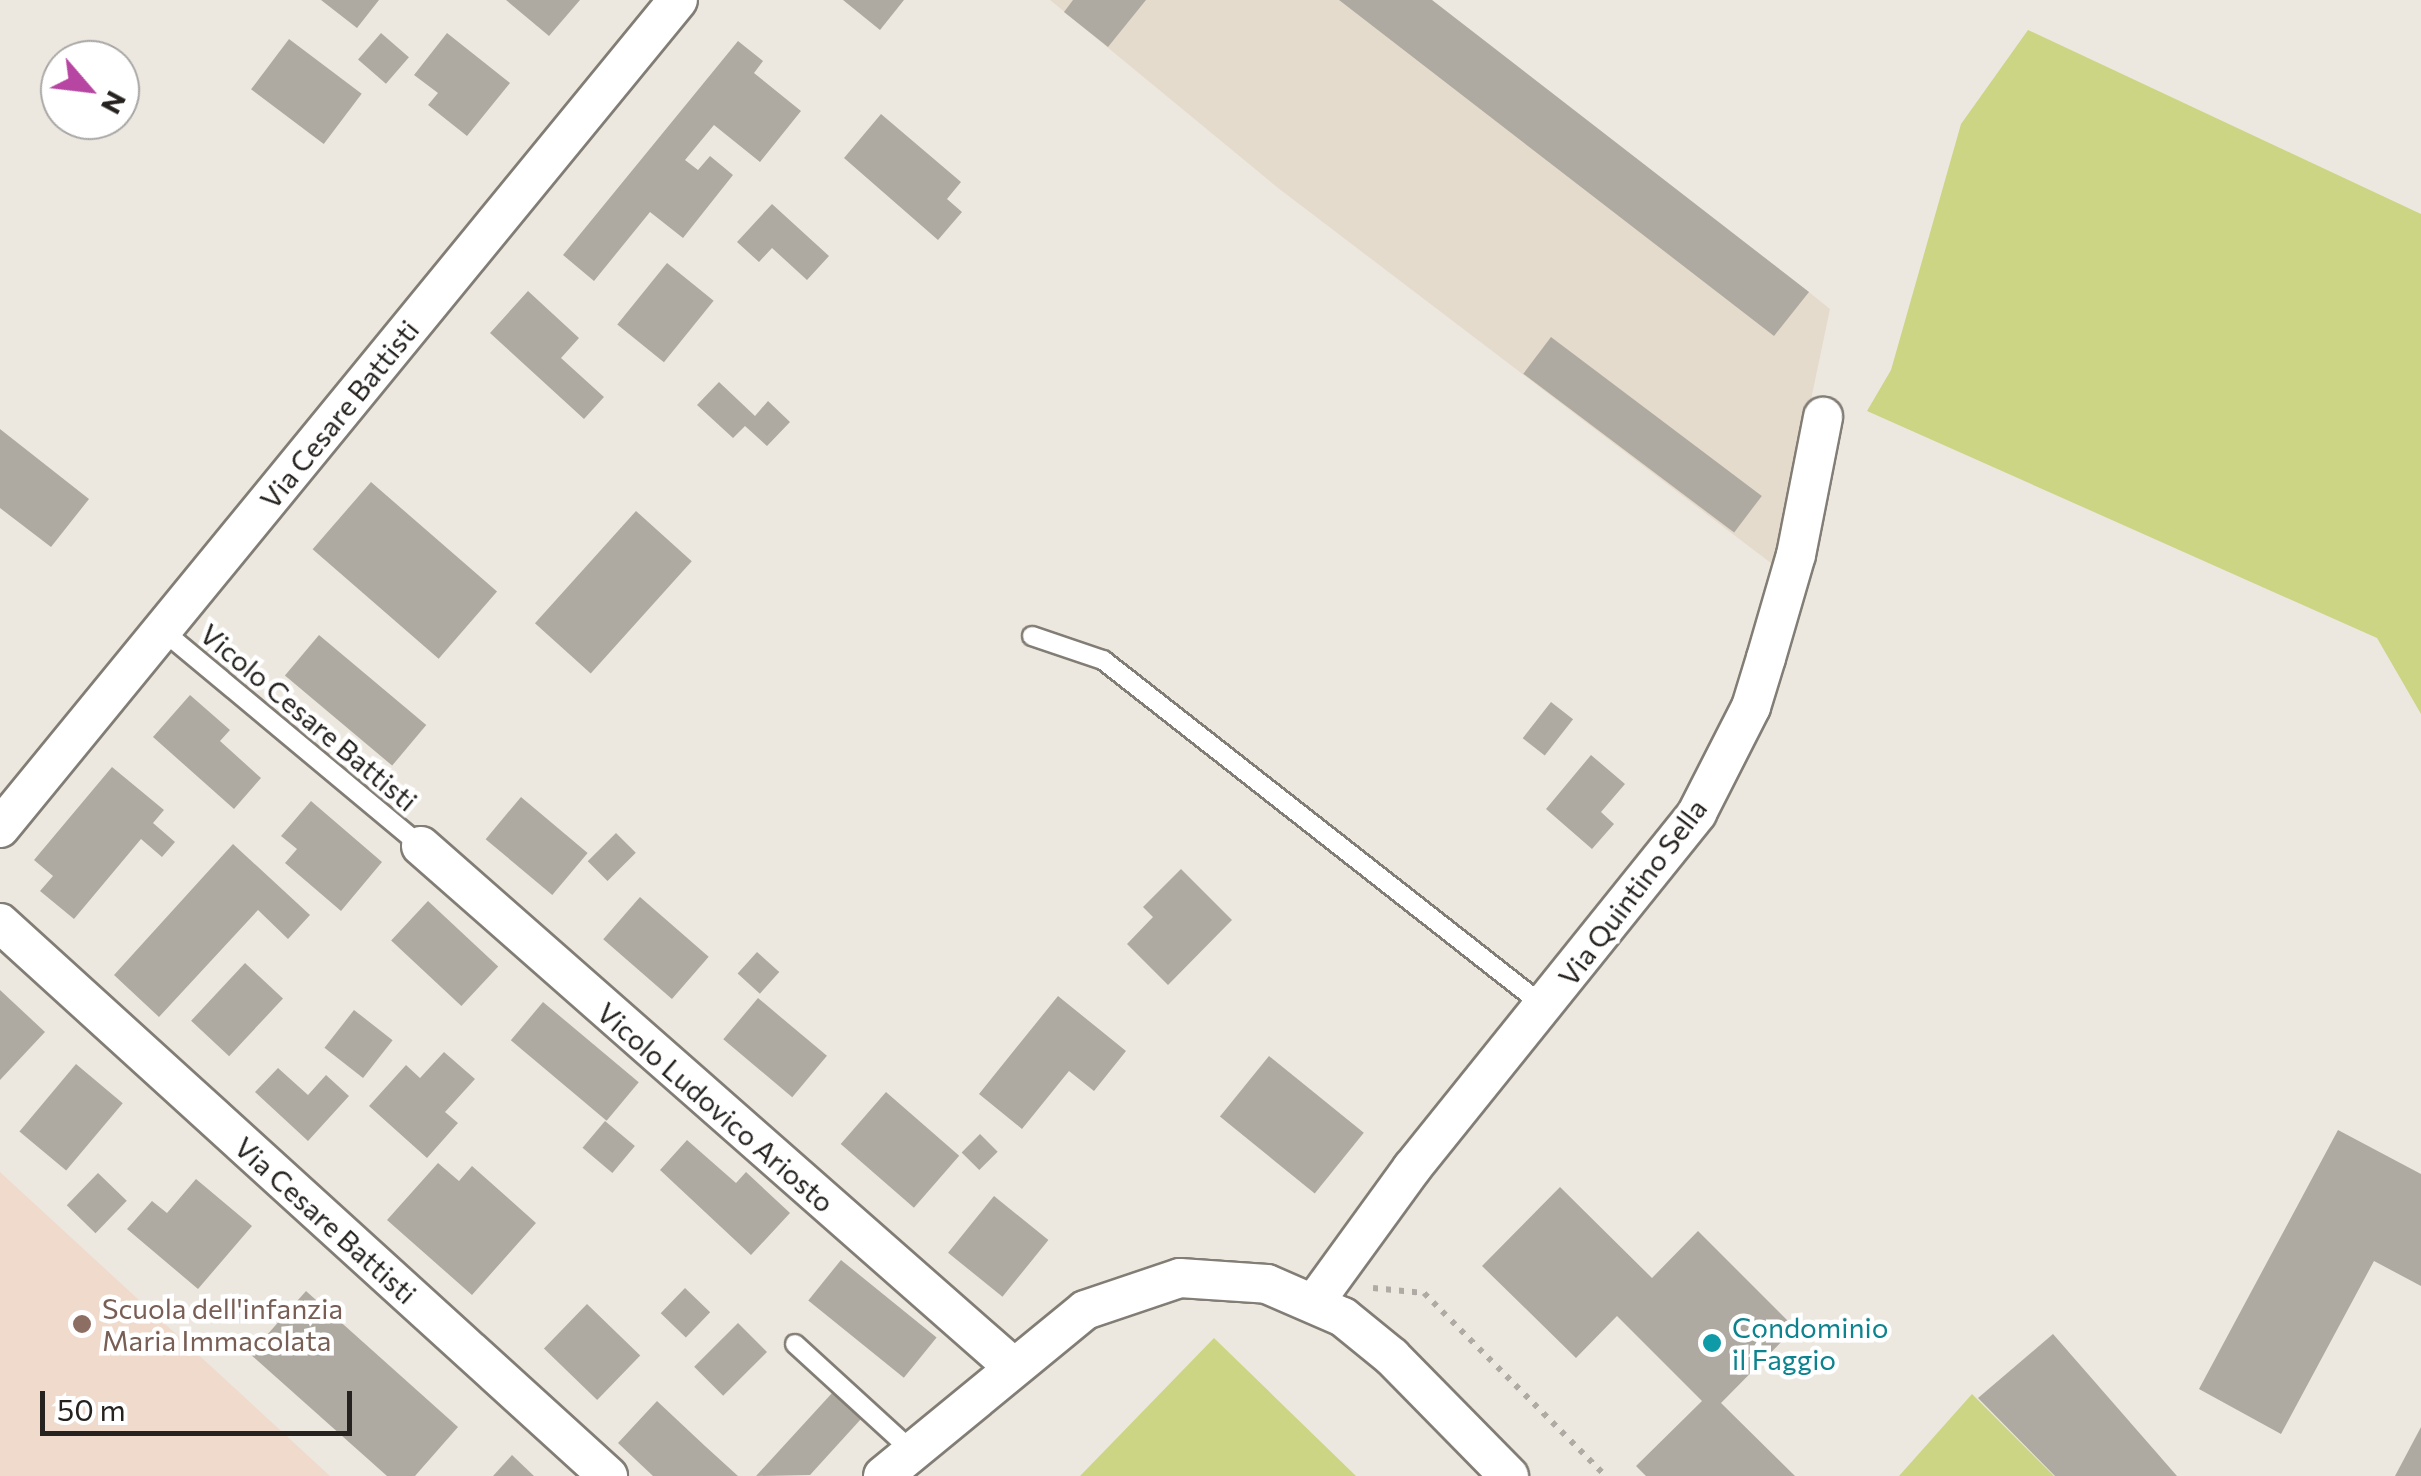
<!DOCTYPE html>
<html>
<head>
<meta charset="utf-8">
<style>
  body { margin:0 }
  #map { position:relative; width:2421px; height:1476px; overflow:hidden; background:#ede8df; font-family:Commissioner,sans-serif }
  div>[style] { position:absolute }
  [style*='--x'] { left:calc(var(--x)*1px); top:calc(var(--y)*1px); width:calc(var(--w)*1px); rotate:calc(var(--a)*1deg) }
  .built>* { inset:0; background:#e5dbcc }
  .education>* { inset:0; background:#efdacc }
  .green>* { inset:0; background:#ccd583 }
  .building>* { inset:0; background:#afaaa1; transform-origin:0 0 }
  .path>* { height:6px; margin-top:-3px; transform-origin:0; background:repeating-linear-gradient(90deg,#afaaa3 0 5px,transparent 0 13px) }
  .roads { filter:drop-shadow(2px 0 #827d75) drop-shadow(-2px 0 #827d75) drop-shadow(0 2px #827d75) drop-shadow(0 -2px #827d75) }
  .service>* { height:18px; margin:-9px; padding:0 9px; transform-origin:9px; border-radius:9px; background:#fff }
  .minor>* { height:38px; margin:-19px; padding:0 19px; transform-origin:19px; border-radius:19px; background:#fff }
  .dots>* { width:28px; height:28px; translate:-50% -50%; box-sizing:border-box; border:5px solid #fff; border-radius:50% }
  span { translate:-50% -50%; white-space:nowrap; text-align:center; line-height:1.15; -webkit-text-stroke:9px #fff; paint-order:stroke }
  .street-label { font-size:28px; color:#25221f }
  .education-label { font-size:28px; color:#785e54 }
  .left { translate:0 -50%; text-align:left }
  .culture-label { font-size:28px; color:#0d838f }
  .north { position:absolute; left:40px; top:40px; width:100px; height:100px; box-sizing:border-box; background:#fff; border:2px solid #a8a7a5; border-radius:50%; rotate:118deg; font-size:28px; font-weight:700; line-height:40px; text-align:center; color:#25221f }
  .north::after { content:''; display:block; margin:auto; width:35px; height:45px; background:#b746a2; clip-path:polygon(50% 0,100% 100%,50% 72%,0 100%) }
  .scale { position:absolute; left:40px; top:1391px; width:312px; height:45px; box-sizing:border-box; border:5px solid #25221f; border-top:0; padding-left:12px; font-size:30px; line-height:35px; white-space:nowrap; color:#25221f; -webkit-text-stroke:8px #fff; paint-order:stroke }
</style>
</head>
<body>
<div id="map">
  <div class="built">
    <div style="clip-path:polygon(1050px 0,1432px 0,1809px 292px,1830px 309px,1776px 567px,1278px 188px)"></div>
  </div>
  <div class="education">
    <div style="clip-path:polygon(0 1172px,330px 1476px,0 1476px)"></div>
  </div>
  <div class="green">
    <div style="clip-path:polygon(2028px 30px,2421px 214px,2421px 714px,2377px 638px,1867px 411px,1891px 370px,1961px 124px)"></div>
    <div style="clip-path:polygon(1214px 1338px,1356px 1476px,1080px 1476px)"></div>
    <div style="clip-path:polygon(1972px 1394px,2054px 1476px,1899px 1476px)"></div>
  </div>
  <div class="building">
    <div style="clip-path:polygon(321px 0,379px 0,357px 28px)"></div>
    <div style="clip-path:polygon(506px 0,580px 0,549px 36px)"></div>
    <div style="clip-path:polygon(843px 0,904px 0,880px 30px)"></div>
    <div style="clip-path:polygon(1073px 0,1146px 0,1108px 47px,1064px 12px)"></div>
    <div style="clip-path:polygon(1339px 0,1432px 0,1809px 292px,1774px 336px)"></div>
    <div style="left:381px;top:33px;width:37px;height:35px;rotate:41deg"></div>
    <div style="clip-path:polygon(447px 33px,510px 83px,467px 136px,428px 105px,438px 93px,414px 75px)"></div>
    <div style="left:289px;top:39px;width:91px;height:63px;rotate:37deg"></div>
    <div style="clip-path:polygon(738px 41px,763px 61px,754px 73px,801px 111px,760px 162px,714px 125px,685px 160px,698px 170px,710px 156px,733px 175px,683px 238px,650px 212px,594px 281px,563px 255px)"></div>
    <div style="clip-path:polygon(881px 114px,961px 182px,947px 199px,962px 212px,938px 240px,844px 158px)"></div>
    <div style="clip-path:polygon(772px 204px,829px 256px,807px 280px,772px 248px,759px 262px,737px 242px)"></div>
    <div style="left:667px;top:263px;width:60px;height:79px;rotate:39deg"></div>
    <div style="clip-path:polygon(528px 291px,579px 338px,561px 358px,604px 397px,584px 419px,490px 333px)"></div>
    <div style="left:1551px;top:337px;width:264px;height:46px;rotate:37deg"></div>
    <div style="clip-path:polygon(719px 382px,755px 416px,768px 401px,790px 422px,767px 446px,745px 426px,733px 438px,697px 405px)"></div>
    <div style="clip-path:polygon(0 429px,89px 499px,51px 547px,0 508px)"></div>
    <div style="left:371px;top:482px;width:167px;height:89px;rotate:41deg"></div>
    <div style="left:636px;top:511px;width:75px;height:151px;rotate:42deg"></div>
    <div style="left:319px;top:635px;width:140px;height:53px;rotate:40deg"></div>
    <div style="clip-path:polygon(190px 695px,230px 730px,220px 741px,261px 778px,234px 809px,153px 737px)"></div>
    <div style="left:1551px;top:702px;width:28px;height:46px;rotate:38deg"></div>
    <div style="clip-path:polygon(1591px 755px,1625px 784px,1601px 812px,1614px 824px,1592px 849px,1546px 809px)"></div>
    <div style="clip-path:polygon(112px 767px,164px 810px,153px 823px,175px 842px,162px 857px,141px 839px,74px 919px,40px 891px,53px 876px,34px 860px)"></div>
    <div style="left:521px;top:797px;width:87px;height:55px;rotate:40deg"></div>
    <div style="clip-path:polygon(311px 801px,382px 862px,341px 911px,285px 863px,297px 849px,281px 836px)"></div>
    <div style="left:616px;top:833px;width:28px;height:40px;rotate:45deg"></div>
    <div style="clip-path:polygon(233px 844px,310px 915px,288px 939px,258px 910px,159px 1017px,114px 975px)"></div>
    <div style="clip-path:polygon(1181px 869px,1232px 920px,1168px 985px,1127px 944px,1153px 917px,1143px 907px)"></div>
    <div style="left:640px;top:897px;width:91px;height:56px;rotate:41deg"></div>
    <div style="left:428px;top:901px;width:96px;height:54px;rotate:43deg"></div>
    <div style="left:757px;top:952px;width:30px;height:29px;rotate:42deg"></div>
    <div style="left:245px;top:963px;width:52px;height:79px;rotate:43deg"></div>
    <div style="clip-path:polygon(0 990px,45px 1032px,0 1080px)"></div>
    <div style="clip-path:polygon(1058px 996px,1126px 1051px,1094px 1091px,1069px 1071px,1022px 1129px,979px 1094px)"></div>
    <div style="left:758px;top:998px;width:90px;height:54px;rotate:40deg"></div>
    <div style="left:543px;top:1002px;width:125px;height:50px;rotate:40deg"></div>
    <div style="left:354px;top:1010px;width:49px;height:48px;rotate:38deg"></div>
    <div style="clip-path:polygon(444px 1052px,475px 1079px,445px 1112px,458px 1123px,427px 1158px,369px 1106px,406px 1065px,420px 1078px)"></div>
    <div style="left:1269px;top:1056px;width:122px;height:78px;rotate:39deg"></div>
    <div style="left:76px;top:1064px;width:61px;height:88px;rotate:40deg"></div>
    <div style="clip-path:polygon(278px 1068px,308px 1095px,326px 1075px,349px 1096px,308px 1141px,255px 1092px)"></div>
    <div style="left:886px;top:1092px;width:97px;height:69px;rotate:41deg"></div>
    <div style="left:605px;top:1121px;width:39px;height:35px;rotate:40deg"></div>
    <div style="clip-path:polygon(2338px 1130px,2421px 1174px,2421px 1286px,2374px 1261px,2281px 1434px,2199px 1389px)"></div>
    <div style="left:980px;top:1134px;width:25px;height:26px;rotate:45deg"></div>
    <div style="clip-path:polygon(687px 1140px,736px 1183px,746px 1172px,790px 1213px,751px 1255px,660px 1170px)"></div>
    <div style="clip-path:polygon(438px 1163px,459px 1181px,472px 1166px,536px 1223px,472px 1295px,387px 1220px)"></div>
    <div style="left:98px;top:1173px;width:40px;height:45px;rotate:44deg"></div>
    <div style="clip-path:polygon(196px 1179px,252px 1226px,198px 1289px,127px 1229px,152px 1201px,167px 1213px)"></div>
    <div style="clip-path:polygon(1560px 1187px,1652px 1278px,1698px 1231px,1795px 1328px,1721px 1403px,1795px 1476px,1646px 1476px,1636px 1466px,1702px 1401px,1617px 1316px,1576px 1358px,1482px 1266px)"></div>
    <div style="left:994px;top:1196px;width:70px;height:73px;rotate:39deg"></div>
    <div style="left:841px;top:1260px;width:123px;height:52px;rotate:39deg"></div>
    <div style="left:685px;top:1288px;width:35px;height:35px;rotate:44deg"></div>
    <div style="clip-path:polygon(306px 1291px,458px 1427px,415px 1476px,387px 1476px,250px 1354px)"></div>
    <div style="left:587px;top:1304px;width:74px;height:62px;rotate:44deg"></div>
    <div style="left:738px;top:1323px;width:41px;height:62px;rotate:45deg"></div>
    <div style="clip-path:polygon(2053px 1334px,2177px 1476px,2055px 1476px,1978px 1398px)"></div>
    <div style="clip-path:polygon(833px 1392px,861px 1419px,810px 1475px,756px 1476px)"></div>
    <div style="clip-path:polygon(657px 1401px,705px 1446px,738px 1476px,653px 1476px,618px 1443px)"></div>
    <div style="clip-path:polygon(2421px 1427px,2421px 1476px,2395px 1476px)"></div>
    <div style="clip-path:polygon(512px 1455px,534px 1476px,493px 1476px)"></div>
  </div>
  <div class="path">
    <div style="--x:1373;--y:1288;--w:51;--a:5.6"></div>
    <div style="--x:1424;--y:1293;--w:258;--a:45.2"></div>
  </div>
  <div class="roads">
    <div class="service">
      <div style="--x:162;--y:630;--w:337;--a:39.8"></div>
      <div style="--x:1032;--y:636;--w:75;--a:18.7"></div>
      <div style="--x:1103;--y:660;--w:561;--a:38.12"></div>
      <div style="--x:795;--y:1344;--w:159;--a:42.4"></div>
    </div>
    <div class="minor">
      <div style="--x:0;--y:828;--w:1070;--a:-50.69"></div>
      <div style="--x:421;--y:846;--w:787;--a:41.34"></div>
      <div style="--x:0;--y:923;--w:822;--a:42.29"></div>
      <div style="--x:1314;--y:1303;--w:167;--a:-54"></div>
      <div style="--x:1412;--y:1168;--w:455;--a:-51.2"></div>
      <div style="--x:1697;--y:813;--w:119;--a:-63"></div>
      <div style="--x:1751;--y:707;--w:51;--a:-73"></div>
      <div style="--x:1766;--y:658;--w:107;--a:-73.8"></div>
      <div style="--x:1796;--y:555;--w:141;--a:-78.9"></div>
      <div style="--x:883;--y:1476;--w:261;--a:-39.4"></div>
      <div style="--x:1085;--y:1310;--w:100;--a:-18.6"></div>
      <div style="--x:1180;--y:1278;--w:87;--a:3.9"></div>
      <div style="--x:1267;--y:1284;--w:83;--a:23.5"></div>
      <div style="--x:1343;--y:1317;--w:63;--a:39.2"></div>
      <div style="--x:1392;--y:1357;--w:167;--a:45.5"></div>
    </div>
  </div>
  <div class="dots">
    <div style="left:82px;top:1324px;background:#8d6e63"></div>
    <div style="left:1712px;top:1343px;background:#0f9aa8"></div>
  </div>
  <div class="street-label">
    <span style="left:339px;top:414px;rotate:-51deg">Via Cesare Battisti</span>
    <span style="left:309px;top:717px;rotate:40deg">Vicolo Cesare Battisti</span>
    <span style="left:1632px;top:892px;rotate:-53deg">Via Quintino Sella</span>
    <span style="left:716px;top:1107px;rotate:41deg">Vicolo Ludovico Ariosto</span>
    <span style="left:326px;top:1220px;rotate:42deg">Via Cesare Battisti</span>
  </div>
  <div class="education-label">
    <span class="left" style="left:102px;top:1324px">Scuola dell'infanzia<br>Maria Immacolata</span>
  </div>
  <div class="culture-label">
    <span class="left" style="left:1732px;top:1343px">Condominio<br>il Faggio</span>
  </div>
  <div class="north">N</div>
  <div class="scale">50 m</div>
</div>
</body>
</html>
